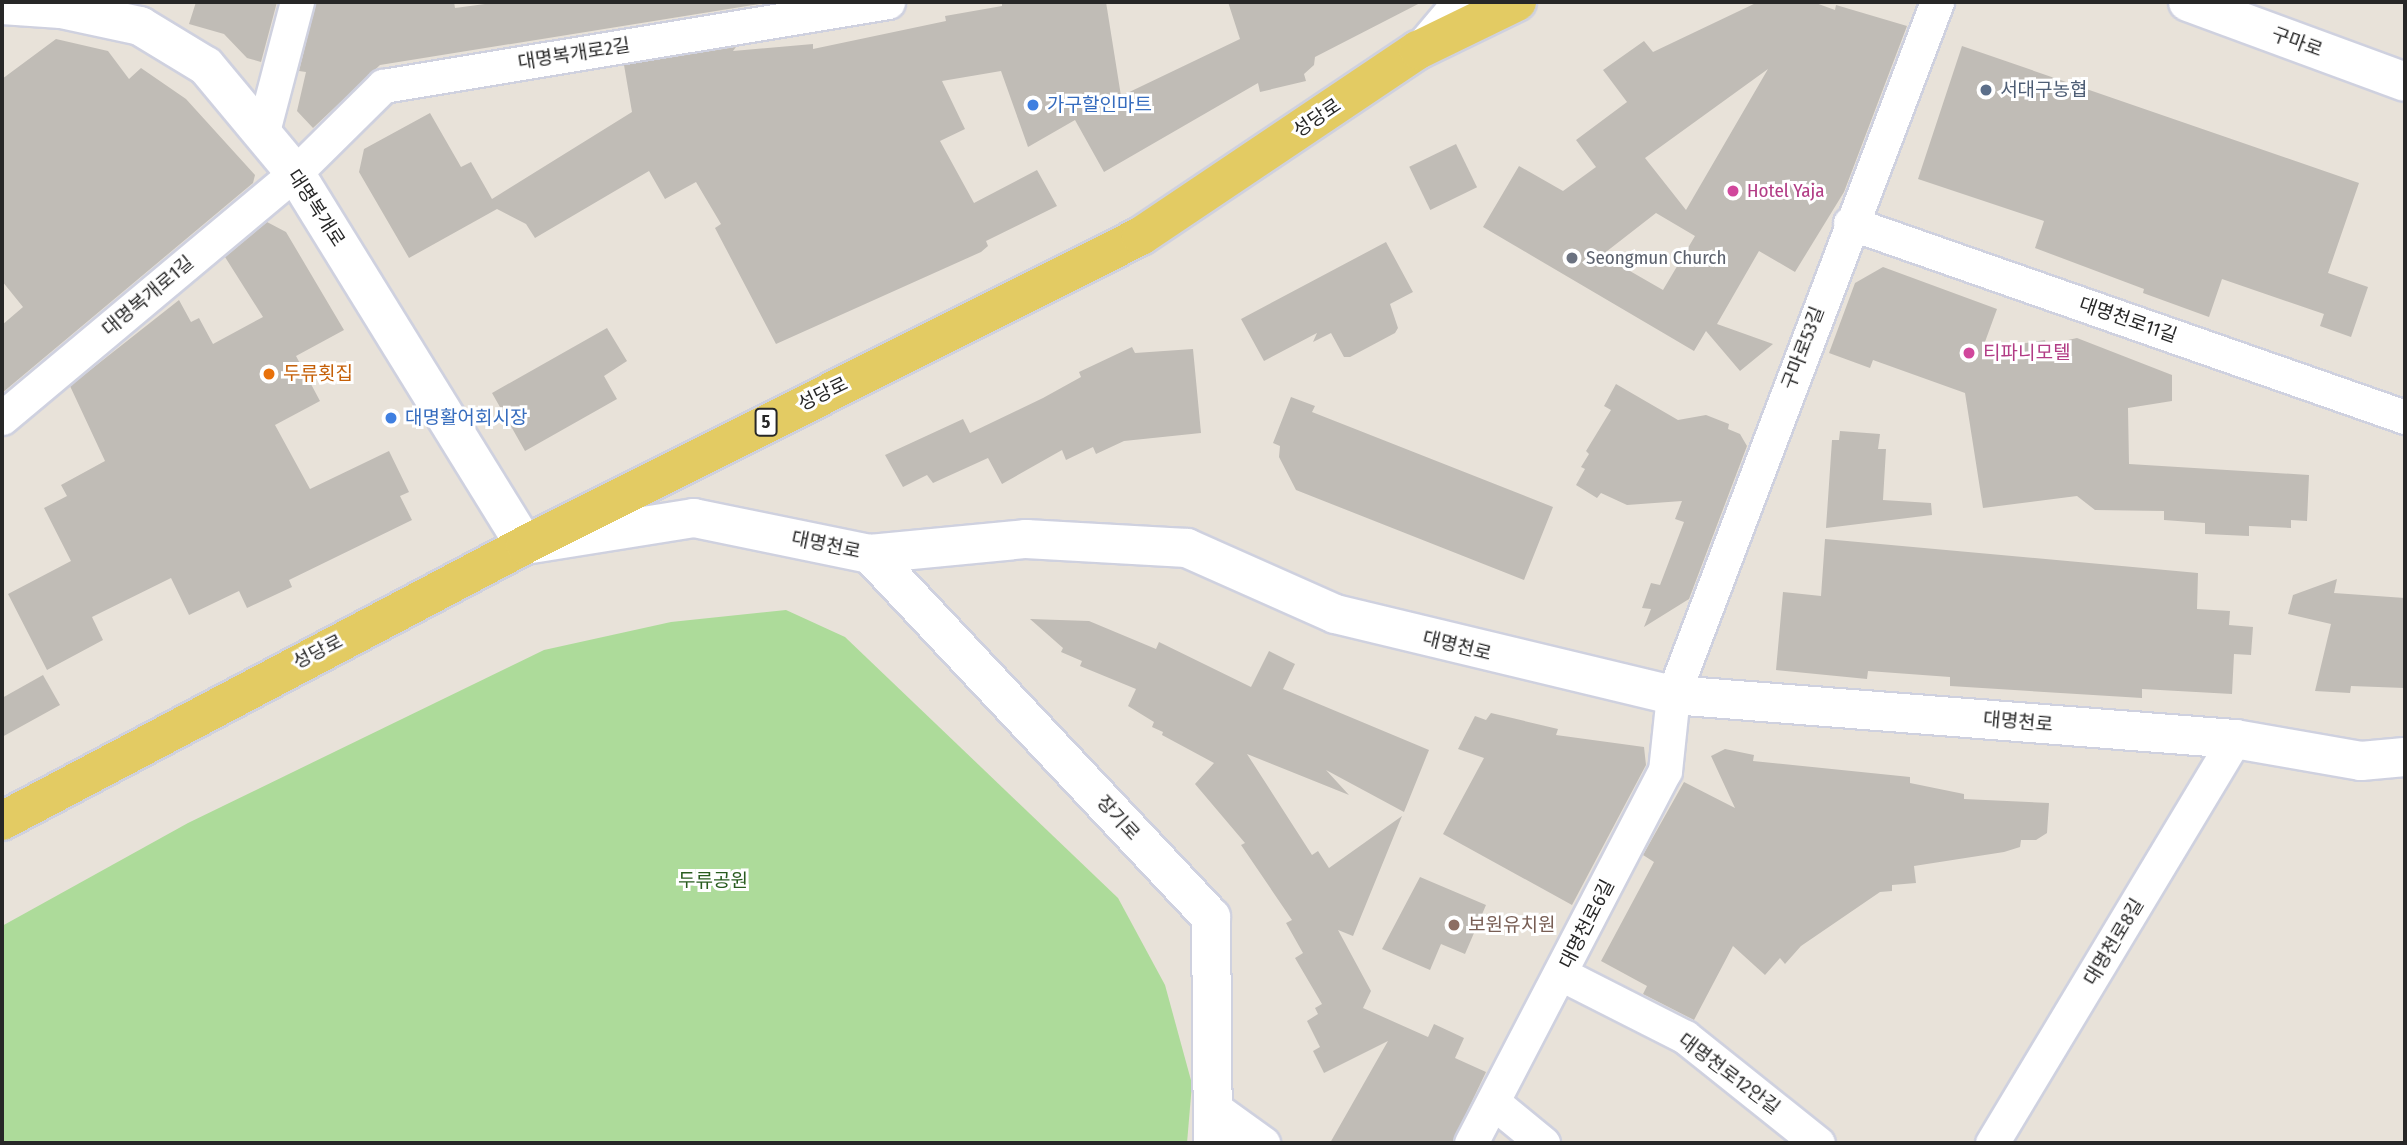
<!DOCTYPE html>
<html>
<head>
<meta charset="utf-8">
<style>
  body { margin:0 }
  #map { position:relative; width:2407px; height:1145px; overflow:hidden; background:#e8e2d9; font-family:"Fira Sans Condensed","Noto Sans KR",sans-serif }
  div>[style] { position:absolute }
  [style*='--x'] { left:calc(var(--x)*1px); top:calc(var(--y)*1px); width:calc(var(--w)*1px); rotate:calc(var(--a)*1deg) }
  .green>* { inset:0; background:#addb9a }
  .building>* { inset:0; background:#c0bcb6; transform-origin:0 0 }
  .roads { filter:drop-shadow(2px 0 #cfd1df) drop-shadow(-2px 0 #cfd1df) drop-shadow(0 2px #cfd1df) drop-shadow(0 -2px #cfd1df) }
  .street>* { height:33px; margin:-16.5px; padding:0 16.5px; transform-origin:16.5px; border-radius:16.5px; background:#fff }
  .secondary>* { height:38px; margin:-19px; padding:0 19px; transform-origin:19px; border-radius:19px; background:#fff }
  .primary>* { height:38px; margin:-19px; padding:0 19px; transform-origin:19px; border-radius:19px; background:#e3cb63 }
  .dots>* { width:19px; height:19px; translate:-50% -50%; box-sizing:border-box; border:4px solid #fff; border-radius:50% }
  span { translate:-50% -50%; white-space:nowrap; text-align:center; line-height:1.15; -webkit-text-stroke:6px #fff; paint-order:stroke }
  .shield-label span { padding:2px 5px; background:#fff; border:2px solid; border-radius:5px; -webkit-text-stroke-width:0 }
  .shield-label { font-size:18px; color:#272727; font-weight:700 }
  .street-label { font-size:19px; color:#272727 }
  .service-label { font-size:19px; color:#4e5e75 }
  .left { translate:0 -50%; text-align:left }
  .shop-label { font-size:19px; color:#366cbe }
  .hotel-label { font-size:19px; color:#b23c85 }
  .worship-label { font-size:19px; color:#5b616d }
  .food-label { font-size:19px; color:#c56008 }
  .park-label { font-size:19px; color:#295c1f }
  .education-label { font-size:19px; color:#785e54 }
  .frame { position:absolute; inset:0; border:4px solid #272727; pointer-events:none }
</style>
</head>
<body>
<div id="map">
  <div class="green">
    <div style="clip-path:polygon(786px 610px,845px 637px,1118px 898px,1165px 985px,1192px 1084px,1187px 1143px,2px 1143px,2px 926px,188px 823px,544px 650px,671px 622px)"></div>
  </div>
  <div class="building">
    <div style="clip-path:polygon(196px 2px,277px 2px,261px 62px,247px 58px,224px 34px,189px 24px)"></div>
    <div style="clip-path:polygon(316px 2px,454px 2px,455px 8px,500px 2px,771px 2px,380px 65px,313px 128px,297px 111px,306px 72px,299px 71px)"></div>
    <div style="clip-path:polygon(1002px 2px,1106px 2px,1121px 96px,1240px 39px,1228px 2px,1422px 2px,1315px 57px,1314px 65px,1304px 74px,1306px 81px,1260px 92px,1258px 83px,1104px 172px,1075px 120px,1028px 147px,1001px 71px,942px 81px,965px 129px,940px 141px,974px 203px,1037px 170px,1057px 206px,986px 241px,988px 246px,981px 252px,776px 344px,715px 228px,721px 224px,696px 182px,665px 199px,649px 171px,535px 238px,526px 224px,497px 209px,409px 258px,359px 172px,364px 149px,430px 113px,461px 167px,471px 162px,492px 199px,632px 112px,624px 65px,736px 47px,733px 51px,813px 44px,813px 49px,946px 21px,945px 16px,1002px 6px)"></div>
    <div style="clip-path:polygon(evenodd,1758px 2px,1813px 2px,1835px 10px,1836px 5px,1907px 26px,1844px 192px,1795px 272px,1759px 251px,1717px 324px,1773px 344px,1740px 371px,1706px 331px,1694px 351px,1483px 227px,1519px 166px,1563px 191px,1596px 167px,1576px 140px,1627px 102px,1603px 70px,1644px 41px,1653px 52px,1758px 2px,1768px 69px,1686px 210px,1645px 158px,1768px 69px,1758px 2px,1656px 213px,1695px 236px,1663px 290px,1602px 255px,1656px 213px)"></div>
    <div style="clip-path:polygon(56px 39px,108px 51px,129px 79px,141px 68px,186px 99px,255px 175px,253px 183px,2px 393px,2px 325px,23px 307px,2px 281px,2px 79px)"></div>
    <div style="clip-path:polygon(1962px 46px,2359px 183px,2328px 273px,2368px 287px,2351px 337px,2320px 326px,2324px 314px,2222px 279px,2209px 317px,2143px 293px,2144px 289px,2035px 248px,2044px 221px,1918px 179px)"></div>
    <div style="left:1456px;top:144px;width:48px;height:52px;rotate:64deg"></div>
    <div style="clip-path:polygon(267px 222px,286px 232px,344px 330px,296px 356px,320px 401px,275px 425px,310px 489px,389px 451px,409px 492px,400px 496px,412px 520px,289px 580px,292px 587px,247px 608px,239px 591px,189px 615px,171px 578px,92px 617px,103px 640px,47px 670px,8px 594px,71px 561px,44px 508px,67px 496px,61px 485px,105px 461px,70px 386px,179px 300px,191px 322px,199px 318px,213px 344px,263px 317px,225px 257px)"></div>
    <div style="clip-path:polygon(1386px 242px,1413px 292px,1390px 304px,1398px 328px,1395px 333px,1350px 357px,1344px 357px,1331px 333px,1313px 342px,1317px 333px,1264px 361px,1241px 319px)"></div>
    <div style="clip-path:polygon(1883px 267px,1997px 309px,1982px 350px,2045px 340px,2046px 345px,2077px 338px,2172px 375px,2172px 401px,2128px 408px,2129px 464px,2309px 475px,2307px 521px,2291px 520px,2291px 528px,2249px 526px,2249px 536px,2205px 534px,2205px 523px,2164px 520px,2164px 511px,2095px 510px,2077px 496px,1983px 508px,1965px 393px,1873px 360px,1870px 368px,1829px 353px,1855px 283px)"></div>
    <div style="clip-path:polygon(607px 328px,627px 361px,604px 376px,617px 399px,525px 451px,492px 393px)"></div>
    <div style="clip-path:polygon(1132px 347px,1135px 353px,1193px 349px,1201px 433px,1124px 441px,1096px 454px,1093px 447px,1066px 460px,1062px 450px,1002px 484px,988px 458px,933px 483px,927px 475px,903px 487px,885px 455px,963px 419px,970px 433px,1043px 398px,1081px 377px,1079px 372px)"></div>
    <div style="clip-path:polygon(1616px 384px,1678px 420px,1706px 415px,1729px 424px,1728px 429px,1740px 434px,1747px 446px,1689px 599px,1644px 627px,1651px 609px,1642px 608px,1651px 583px,1660px 585px,1684px 522px,1675px 519px,1682px 501px,1627px 505px,1601px 493px,1597px 498px,1576px 485px,1585px 469px,1581px 467px,1589px 454px,1586px 451px,1611px 410px,1604px 406px)"></div>
    <div style="clip-path:polygon(1291px 397px,1315px 406px,1312px 412px,1553px 507px,1524px 580px,1296px 490px,1279px 457px,1280px 446px,1273px 443px)"></div>
    <div style="clip-path:polygon(1840px 431px,1880px 434px,1878px 449px,1886px 449px,1883px 500px,1931px 503px,1932px 515px,1826px 528px,1832px 440px,1839px 440px)"></div>
    <div style="clip-path:polygon(1825px 539px,2198px 573px,2197px 609px,2230px 611px,2229px 625px,2253px 627px,2251px 655px,2234px 654px,2232px 694px,2142px 689px,2142px 698px,1950px 686px,1950px 677px,1868px 671px,1867px 679px,1776px 670px,1783px 592px,1821px 596px)"></div>
    <div style="clip-path:polygon(2337px 579px,2334px 593px,2405px 598px,2405px 688px,2351px 686px,2350px 693px,2315px 691px,2331px 624px,2288px 614px,2293px 595px)"></div>
    <div style="clip-path:polygon(1030px 619px,1089px 621px,1156px 649px,1159px 642px,1251px 687px,1269px 651px,1295px 664px,1283px 689px,1429px 750px,1404px 812px,1326px 770px,1349px 795px,1247px 754px,1312px 855px,1318px 851px,1329px 868px,1402px 816px,1353px 936px,1338px 930px,1371px 991px,1363px 1008px,1428px 1037px,1434px 1024px,1464px 1038px,1455px 1058px,1486px 1072px,1452px 1143px,1330px 1143px,1388px 1041px,1324px 1073px,1313px 1051px,1320px 1047px,1307px 1021px,1318px 1014px,1315px 1008px,1322px 1004px,1295px 958px,1303px 953px,1286px 923px,1292px 920px,1241px 845px,1245px 843px,1195px 784px,1214px 763px,1162px 735px,1163px 732px,1152px 727px,1154px 722px,1128px 706px,1136px 689px,1080px 666px,1082px 661px,1061px 652px,1063px 648px)"></div>
    <div style="clip-path:polygon(43px 675px,60px 705px,2px 737px,2px 698px)"></div>
    <div style="clip-path:polygon(1491px 713px,1558px 729px,1556px 735px,1644px 747px,1646px 765px,1572px 905px,1443px 834px,1484px 758px,1458px 749px,1475px 716px,1486px 720px)"></div>
    <div style="clip-path:polygon(1725px 749px,1754px 755px,1753px 761px,1910px 777px,1910px 783px,1964px 794px,1964px 799px,2049px 803px,2047px 833px,2036px 840px,2021px 840px,2020px 847px,2004px 852px,1914px 866px,1916px 883px,1892px 885px,1892px 891px,1880px 892px,1801px 946px,1785px 964px,1780px 958px,1765px 975px,1733px 946px,1694px 1020px,1643px 994px,1647px 986px,1601px 961px,1654px 862px,1643px 855px,1684px 782px,1735px 808px,1711px 756px)"></div>
    <div style="clip-path:polygon(1420px 877px,1486px 905px,1465px 954px,1441px 944px,1430px 970px,1382px 949px)"></div>
  </div>
  <div class="roads">
    <div class="street">
      <div style="--x:1420;--y:48;--w:60;--a:-49.7"></div>
      <div style="--x:262;--y:135;--w:138;--a:-75.3"></div>
      <div style="--x:1850;--y:223;--w:588;--a:19.27"></div>
      <div style="--x:2;--y:418;--w:382;--a:-39.9"></div>
      <div style="--x:295;--y:173;--w:124;--a:-44.7"></div>
      <div style="--x:383;--y:86;--w:512;--a:-9.44"></div>
      <div style="--x:1561;--y:974;--w:139;--a:26.9"></div>
      <div style="--x:1685;--y:1037;--w:170;--a:38.6"></div>
      <div style="--x:1493;--y:1102;--w:65;--a:39.4"></div>
      <div style="--x:1213;--y:1107;--w:62;--a:35.8"></div>
      <div style="--x:1471;--y:1143;--w:420;--a:-62.5"></div>
      <div style="--x:1665;--y:771;--w:76;--a:-84"></div>
      <div style="--x:1673;--y:695;--w:742;--a:-69.15"></div>
      <div style="--x:1992;--y:1143;--w:471;--a:-59"></div>
    </div>
    <div class="secondary">
      <div style="--x:2188;--y:2;--w:231;--a:20.2"></div>
      <div style="--x:2;--y:5;--w:59;--a:3.9"></div>
      <div style="--x:61;--y:9;--w:81;--a:12.1"></div>
      <div style="--x:140;--y:26;--w:77;--a:31.2"></div>
      <div style="--x:206;--y:66;--w:139;--a:50.2"></div>
      <div style="--x:295;--y:173;--w:437;--a:58.3"></div>
      <div style="--x:525;--y:545;--w:171;--a:-9.1"></div>
      <div style="--x:694;--y:518;--w:180;--a:11.6"></div>
      <div style="--x:870;--y:554;--w:157;--a:-5.5"></div>
      <div style="--x:1026;--y:539;--w:161;--a:3.2"></div>
      <div style="--x:1187;--y:548;--w:162;--a:24"></div>
      <div style="--x:1335;--y:614;--w:348;--a:13.5"></div>
      <div style="--x:1673;--y:695;--w:564;--a:4.48"></div>
      <div style="--x:2235;--y:739;--w:128;--a:9.9"></div>
      <div style="--x:2361;--y:761;--w:44;--a:-5.2"></div>
      <div style="--x:870;--y:554;--w:498;--a:46.8"></div>
      <div style="--x:1211;--y:917;--w:226;--a:89.5"></div>
    </div>
    <div class="primary">
      <div style="--x:2;--y:821;--w:591;--a:-27.82"></div>
      <div style="--x:525;--y:545;--w:689;--a:-26.64"></div>
      <div style="--x:1141;--y:236;--w:334;--a:-33.9"></div>
      <div style="--x:1418;--y:50;--w:110;--a:-25.9"></div>
    </div>
  </div>
  <div class="dots">
    <div style="left:1986px;top:90px;background:#5c6f8a"></div>
    <div style="left:1033px;top:105px;background:#3f7fe0"></div>
    <div style="left:1733px;top:191px;background:#d1479c"></div>
    <div style="left:1572px;top:258px;background:#6b7280"></div>
    <div style="left:1969px;top:353px;background:#d1479c"></div>
    <div style="left:269px;top:374px;background:#e8710a"></div>
    <div style="left:391px;top:418px;background:#3f7fe0"></div>
    <div style="left:1454px;top:925px;background:#8d6e63"></div>
  </div>
  <div class="shield-label">
    <span style="left:766px;top:422px">5</span>
  </div>
  <div class="street-label">
    <span style="left:2297px;top:42px;rotate:20deg">구마로</span>
    <span style="left:574px;top:54px;rotate:-9deg">대명복개로2길</span>
    <span style="left:1317px;top:118px;rotate:-34deg">성당로</span>
    <span style="left:316px;top:208px;rotate:57deg">대명복개로</span>
    <span style="left:148px;top:296px;rotate:-40deg">대명복개로1길</span>
    <span style="left:2128px;top:320px;rotate:19deg">대명천로11길</span>
    <span style="left:1803px;top:348px;rotate:-69deg">구마로53길</span>
    <span style="left:823px;top:394px;rotate:-26deg">성당로</span>
    <span style="left:826px;top:545px;rotate:12deg">대명천로</span>
    <span style="left:1457px;top:646px;rotate:14deg">대명천로</span>
    <span style="left:318px;top:652px;rotate:-27deg">성당로</span>
    <span style="left:2018px;top:722px;rotate:5deg">대명천로</span>
    <span style="left:1118px;top:818px;rotate:47deg">장기로</span>
    <span style="left:1587px;top:924px;rotate:-63deg">대명천로6길</span>
    <span style="left:2114px;top:942px;rotate:-59deg">대명천로8길</span>
    <span style="left:1729px;top:1074px;rotate:37deg">대명천로12안길</span>
  </div>
  <div class="service-label">
    <span class="left" style="left:2000px;top:90px">서대구농협</span>
  </div>
  <div class="shop-label">
    <span class="left" style="left:1047px;top:105px">가구할인마트</span>
    <span class="left" style="left:405px;top:418px">대명활어회시장</span>
  </div>
  <div class="hotel-label">
    <span class="left" style="left:1747px;top:191px">Hotel Yaja</span>
    <span class="left" style="left:1983px;top:353px">티파니모텔</span>
  </div>
  <div class="worship-label">
    <span class="left" style="left:1586px;top:258px">Seongmun Church</span>
  </div>
  <div class="food-label">
    <span class="left" style="left:283px;top:374px">두류횟집</span>
  </div>
  <div class="park-label">
    <span style="left:713px;top:881px">두류공원</span>
  </div>
  <div class="education-label">
    <span class="left" style="left:1468px;top:925px">보원유치원</span>
  </div>
  <div class="frame"></div>
</div>
</body>
</html>
